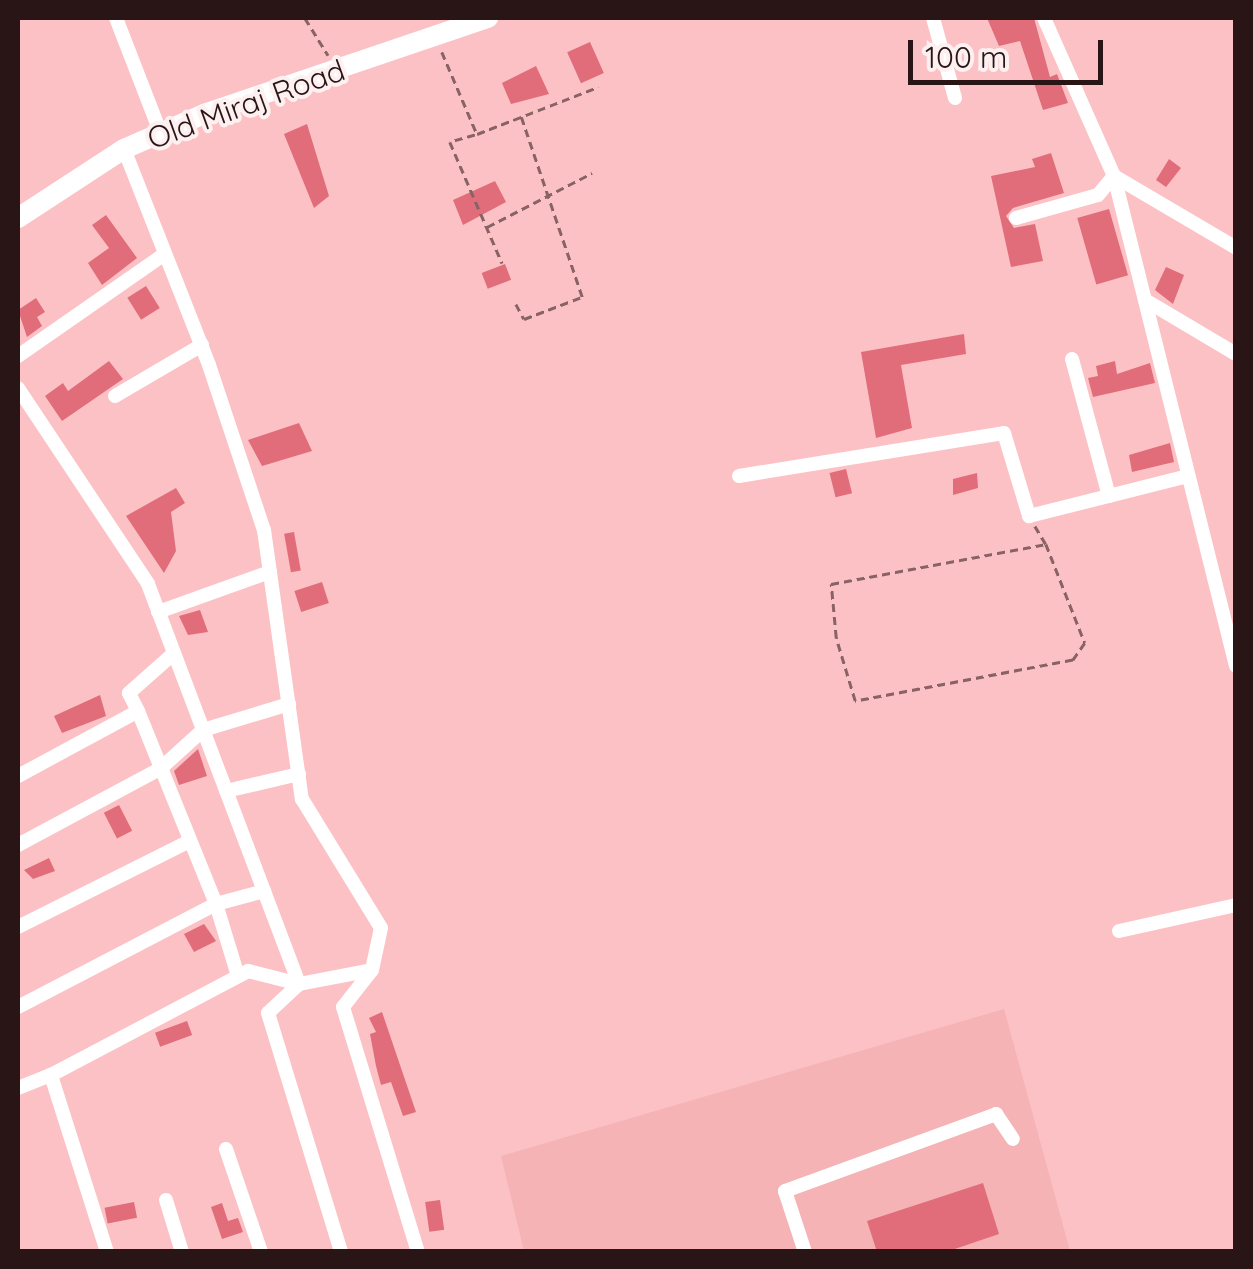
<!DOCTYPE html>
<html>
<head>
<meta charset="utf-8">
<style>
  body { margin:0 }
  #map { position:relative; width:1253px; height:1269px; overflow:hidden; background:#fcc1c4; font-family:Quicksand,sans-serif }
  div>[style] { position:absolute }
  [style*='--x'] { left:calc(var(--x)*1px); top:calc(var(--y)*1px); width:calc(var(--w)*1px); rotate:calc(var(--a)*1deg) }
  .built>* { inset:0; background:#f5b3b6 }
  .building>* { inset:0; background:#e06d79; transform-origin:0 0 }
  .path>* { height:2.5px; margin-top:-1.25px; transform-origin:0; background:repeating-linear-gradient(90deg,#886264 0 8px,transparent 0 13px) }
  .minor>* { height:14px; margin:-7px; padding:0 7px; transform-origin:7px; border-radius:7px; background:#fff }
  .primary>* { height:20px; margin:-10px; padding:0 10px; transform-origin:10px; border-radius:10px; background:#fff }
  span { translate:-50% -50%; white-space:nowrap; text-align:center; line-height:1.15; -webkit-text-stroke:8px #fdf0f0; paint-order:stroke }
  .street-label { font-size:30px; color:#291416 }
  .frame { position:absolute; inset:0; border:20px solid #291416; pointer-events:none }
  .scale { position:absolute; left:908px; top:40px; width:195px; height:45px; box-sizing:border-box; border:5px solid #291416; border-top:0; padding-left:12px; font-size:30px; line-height:35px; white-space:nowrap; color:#291416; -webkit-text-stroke:8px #fdf0f0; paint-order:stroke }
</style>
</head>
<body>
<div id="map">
  <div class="built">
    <div style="clip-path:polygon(1004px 1009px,1070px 1251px,524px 1251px,501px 1156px)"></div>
  </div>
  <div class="building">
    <div style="clip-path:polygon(987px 18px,1034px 18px,1050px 77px,1057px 74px,1068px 103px,1043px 110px,1020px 41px,999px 46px)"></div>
    <div style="left:590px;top:42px;width:34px;height:25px;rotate:66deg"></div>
    <div style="clip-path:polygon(536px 66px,549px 94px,511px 104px,502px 83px)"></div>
    <div style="clip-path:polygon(307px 124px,329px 196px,314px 208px,284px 134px)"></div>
    <div style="clip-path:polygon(1051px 153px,1064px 193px,1013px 208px,1006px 216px,1014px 228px,1035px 224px,1043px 261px,1011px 267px,991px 176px,1035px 167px,1032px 159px)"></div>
    <div style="clip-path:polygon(1169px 159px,1181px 168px,1166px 187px,1156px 180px)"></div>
    <div style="clip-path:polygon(495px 181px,506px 202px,463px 225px,453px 200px)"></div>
    <div style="left:1109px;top:209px;width:69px;height:33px;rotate:74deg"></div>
    <div style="clip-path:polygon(106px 215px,137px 258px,102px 285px,88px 263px,109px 248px,92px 225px)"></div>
    <div style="left:505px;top:264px;width:17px;height:25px;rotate:69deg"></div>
    <div style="clip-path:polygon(1166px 267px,1184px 275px,1173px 304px,1155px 290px)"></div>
    <div style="left:146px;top:286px;width:26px;height:22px;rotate:58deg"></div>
    <div style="clip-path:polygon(36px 298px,45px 312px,37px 317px,42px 326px,27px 337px,18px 310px)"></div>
    <div style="clip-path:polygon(964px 334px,966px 354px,901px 365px,912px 428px,876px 438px,861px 352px)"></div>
    <div style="clip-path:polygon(109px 361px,123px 379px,62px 421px,45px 396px,63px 383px,68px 391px)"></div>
    <div style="clip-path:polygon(1115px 361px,1117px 374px,1150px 363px,1155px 383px,1093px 397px,1088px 378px,1098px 376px,1096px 366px)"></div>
    <div style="clip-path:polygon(299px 423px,312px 451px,262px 466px,248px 440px)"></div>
    <div style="clip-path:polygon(1170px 443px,1174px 462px,1132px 472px,1129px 455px)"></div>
    <div style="left:846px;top:469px;width:25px;height:17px;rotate:76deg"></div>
    <div style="clip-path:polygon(977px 473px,978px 488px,953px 495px,953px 479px)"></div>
    <div style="clip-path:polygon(176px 488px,185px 503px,171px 512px,176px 551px,164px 573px,126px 516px)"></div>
    <div style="left:294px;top:532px;width:39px;height:10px;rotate:80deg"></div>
    <div style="left:322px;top:582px;width:22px;height:29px;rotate:72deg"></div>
    <div style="clip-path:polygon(200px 610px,208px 632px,188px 635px,179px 616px)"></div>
    <div style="clip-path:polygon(100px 695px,106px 716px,62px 733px,54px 716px)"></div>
    <div style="clip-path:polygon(198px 749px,207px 776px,179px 785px,174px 771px)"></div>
    <div style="left:119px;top:805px;width:29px;height:17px;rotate:63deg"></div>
    <div style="clip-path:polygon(49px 858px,55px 871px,33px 879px,24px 870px)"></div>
    <div style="clip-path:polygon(204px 924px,216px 941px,194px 952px,184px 934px)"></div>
    <div style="clip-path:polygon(382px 1012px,416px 1112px,403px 1116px,391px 1082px,381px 1085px,376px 1066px,370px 1034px,376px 1032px,369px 1018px)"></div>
    <div style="left:187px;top:1021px;width:15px;height:34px;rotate:70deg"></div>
    <div style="clip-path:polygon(983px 1183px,999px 1234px,946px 1252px,877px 1252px,867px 1221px)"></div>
    <div style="left:440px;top:1200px;width:30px;height:15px;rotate:82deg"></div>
    <div style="left:134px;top:1202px;width:16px;height:30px;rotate:79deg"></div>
    <div style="clip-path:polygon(222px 1203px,228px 1221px,238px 1218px,243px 1232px,222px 1239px,211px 1207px)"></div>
  </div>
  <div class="path">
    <div style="--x:305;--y:18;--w:44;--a:58.1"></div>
    <div style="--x:442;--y:52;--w:89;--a:66.9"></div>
    <div style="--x:477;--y:134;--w:130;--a:-21.2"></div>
    <div style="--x:475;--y:135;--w:26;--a:164"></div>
    <div style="--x:450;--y:142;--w:132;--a:66.7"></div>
    <div style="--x:487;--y:227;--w:118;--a:-27.2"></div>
    <div style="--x:516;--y:304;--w:17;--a:62"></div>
    <div style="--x:524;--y:319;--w:62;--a:-20.8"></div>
    <div style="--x:582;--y:297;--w:190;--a:-108.7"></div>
    <div style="--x:1035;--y:526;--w:21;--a:59"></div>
    <div style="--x:1046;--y:544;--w:106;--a:68.5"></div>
    <div style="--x:1085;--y:643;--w:21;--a:125"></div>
    <div style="--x:1073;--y:660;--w:222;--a:169.3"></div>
    <div style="--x:855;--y:701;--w:66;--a:-106.8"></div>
    <div style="--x:836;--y:638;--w:54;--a:-95.3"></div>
    <div style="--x:831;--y:584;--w:219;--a:-10.5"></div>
  </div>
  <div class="minor">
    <div style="--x:116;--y:18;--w:124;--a:68.8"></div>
    <div style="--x:933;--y:18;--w:83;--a:74.6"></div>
    <div style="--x:1044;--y:18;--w:173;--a:66.1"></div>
    <div style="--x:1114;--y:176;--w:505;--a:76.02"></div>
    <div style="--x:124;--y:149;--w:232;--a:68.5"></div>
    <div style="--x:209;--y:365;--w:174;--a:71.6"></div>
    <div style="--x:264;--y:530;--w:272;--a:82"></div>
    <div style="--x:302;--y:799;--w:151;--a:58.5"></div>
    <div style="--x:381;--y:928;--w:43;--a:102.1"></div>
    <div style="--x:372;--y:970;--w:47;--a:128.1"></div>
    <div style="--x:343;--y:1007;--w:256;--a:73"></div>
    <div style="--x:1114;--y:176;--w:142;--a:30.5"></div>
    <div style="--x:1016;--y:218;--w:85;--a:-15.7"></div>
    <div style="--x:1098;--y:195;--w:25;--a:-50"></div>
    <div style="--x:1145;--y:300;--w:106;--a:30.7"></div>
    <div style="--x:18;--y:356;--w:179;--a:-34.8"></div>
    <div style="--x:1072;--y:359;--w:142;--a:74.9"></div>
    <div style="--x:18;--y:388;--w:235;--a:56.4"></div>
    <div style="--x:148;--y:584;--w:428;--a:69.3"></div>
    <div style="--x:299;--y:984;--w:42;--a:136.9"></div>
    <div style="--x:268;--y:1013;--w:250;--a:73"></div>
    <div style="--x:115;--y:396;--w:101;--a:-30.4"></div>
    <div style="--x:739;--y:476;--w:268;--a:-9.2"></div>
    <div style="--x:1004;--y:433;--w:87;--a:73.2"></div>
    <div style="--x:1029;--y:516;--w:164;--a:-14.1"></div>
    <div style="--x:158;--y:612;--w:119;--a:-19.7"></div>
    <div style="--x:18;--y:776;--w:136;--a:-28.4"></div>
    <div style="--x:138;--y:711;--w:20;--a:-117"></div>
    <div style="--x:129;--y:693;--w:60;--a:-41.6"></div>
    <div style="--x:226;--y:791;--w:75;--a:-13.1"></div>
    <div style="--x:18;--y:845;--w:161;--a:-28.2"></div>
    <div style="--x:160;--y:769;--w:58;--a:-42.2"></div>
    <div style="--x:203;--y:730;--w:90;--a:-16.8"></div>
    <div style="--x:18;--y:927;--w:192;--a:-26.6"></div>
    <div style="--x:1119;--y:931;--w:120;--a:-12.5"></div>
    <div style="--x:238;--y:976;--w:75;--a:-107"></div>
    <div style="--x:216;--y:904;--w:50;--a:-15.2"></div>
    <div style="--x:18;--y:1007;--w:223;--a:-27.5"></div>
    <div style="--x:216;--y:904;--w:208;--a:-112"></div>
    <div style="--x:18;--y:1088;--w:35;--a:-22"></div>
    <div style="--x:226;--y:1149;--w:109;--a:71.2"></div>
    <div style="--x:166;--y:1200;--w:54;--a:72.9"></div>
    <div style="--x:107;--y:1252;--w:186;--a:-107.6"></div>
    <div style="--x:51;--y:1075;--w:223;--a:-27.8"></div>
    <div style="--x:248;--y:971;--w:53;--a:14.3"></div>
    <div style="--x:299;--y:984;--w:74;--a:-10.9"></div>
    <div style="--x:805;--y:1252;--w:64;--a:-108.2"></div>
    <div style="--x:785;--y:1191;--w:225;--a:-20"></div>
    <div style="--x:996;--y:1114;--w:30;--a:56"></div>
  </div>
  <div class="primary">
    <div style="--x:18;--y:218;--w:126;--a:-33.1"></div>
    <div style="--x:124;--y:149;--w:87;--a:-23.6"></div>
    <div style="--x:204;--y:114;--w:300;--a:-18.7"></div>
  </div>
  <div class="street-label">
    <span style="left:246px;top:104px;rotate:-20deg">Old Miraj Road</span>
  </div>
  <div class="frame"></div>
  <div class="scale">100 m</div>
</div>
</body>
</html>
